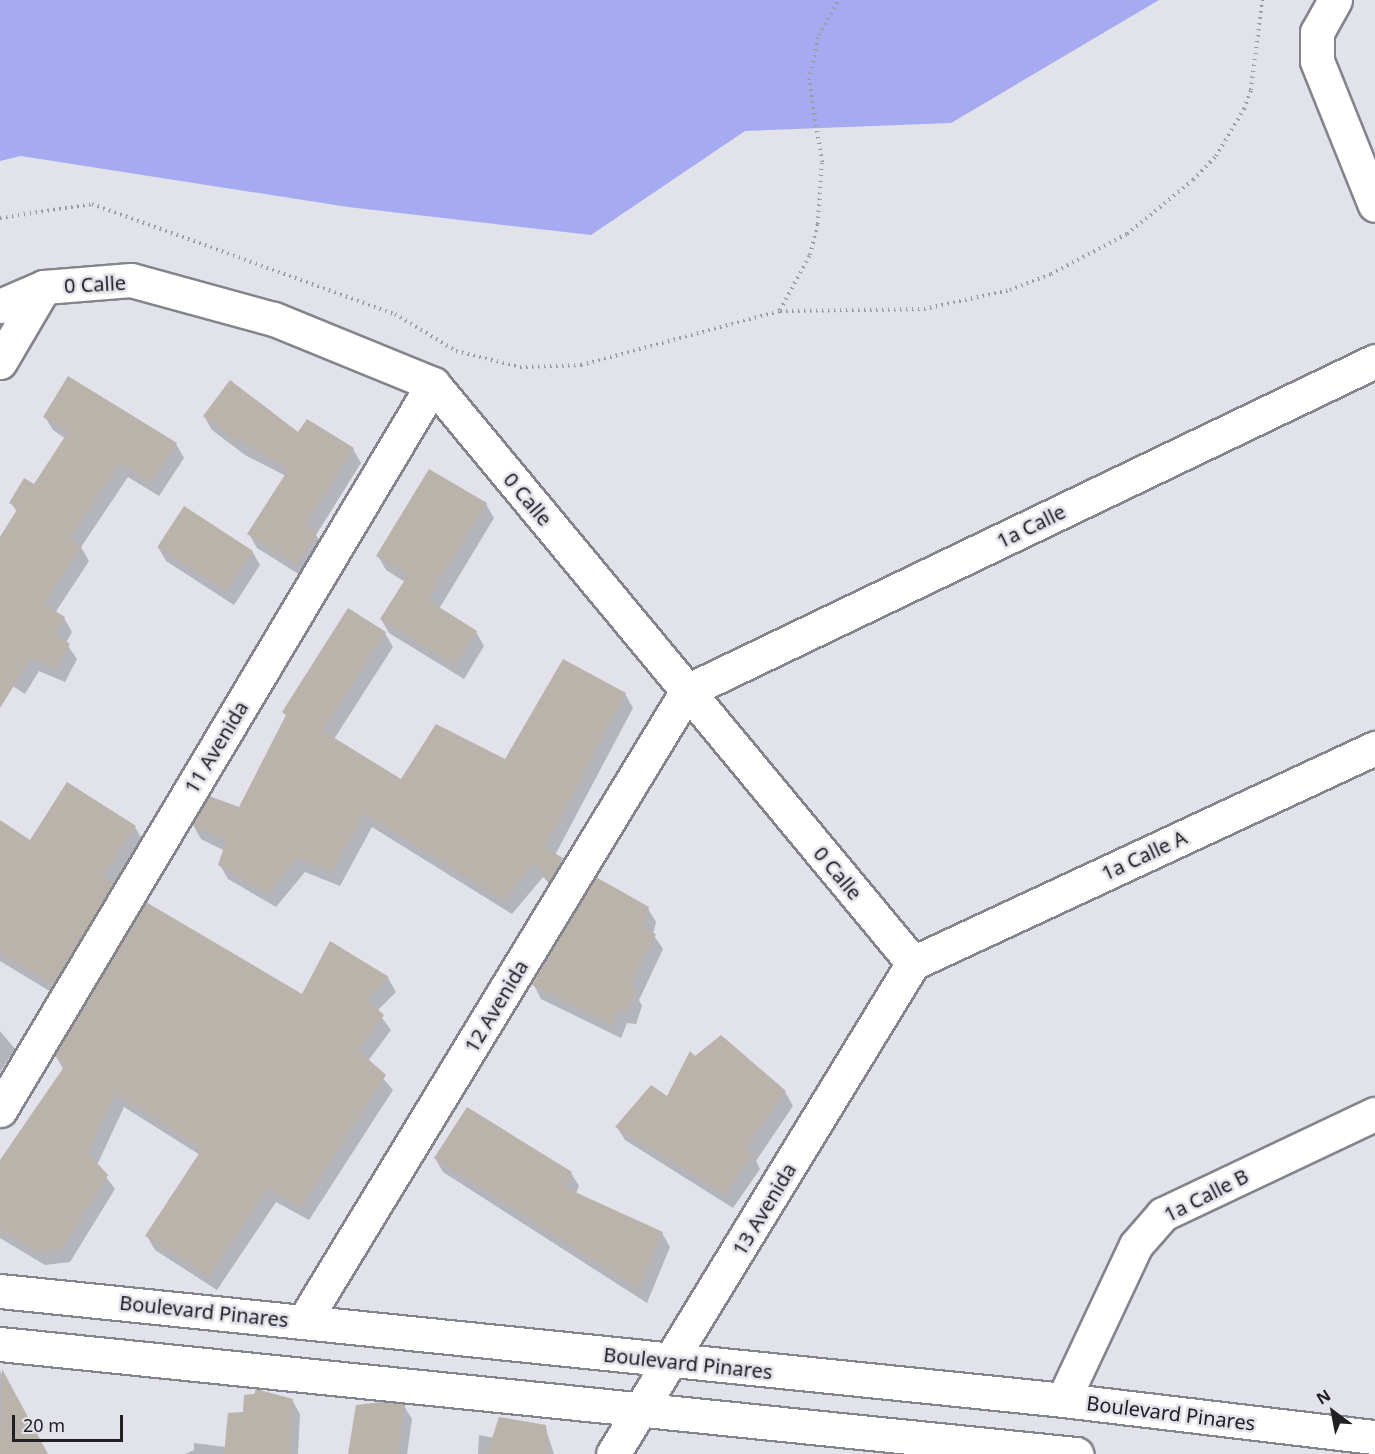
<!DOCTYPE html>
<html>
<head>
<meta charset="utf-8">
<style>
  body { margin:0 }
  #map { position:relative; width:1375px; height:1454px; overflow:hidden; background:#e1e2ea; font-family:"Noto Sans",sans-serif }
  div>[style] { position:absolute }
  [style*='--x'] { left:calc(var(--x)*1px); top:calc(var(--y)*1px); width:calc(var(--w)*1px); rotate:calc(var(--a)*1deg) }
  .forest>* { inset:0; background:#a6aaf1 }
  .shadow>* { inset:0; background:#0003 }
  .building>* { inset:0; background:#b9b3ac; transform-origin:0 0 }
  .path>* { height:4px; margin-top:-2px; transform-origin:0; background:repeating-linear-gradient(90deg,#9b9ca2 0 1.5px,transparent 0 6px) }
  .roads { filter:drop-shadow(2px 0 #83848c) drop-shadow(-2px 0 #83848c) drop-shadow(0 2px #83848c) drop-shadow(0 -2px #83848c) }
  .minor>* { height:33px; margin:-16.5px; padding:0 16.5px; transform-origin:16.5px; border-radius:16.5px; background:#fff }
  span { translate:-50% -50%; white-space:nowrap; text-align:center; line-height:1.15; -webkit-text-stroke:5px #e1e2ea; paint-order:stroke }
  .street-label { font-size:20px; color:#202023 }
  .north { position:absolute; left:1303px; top:1382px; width:60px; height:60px; -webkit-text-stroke:4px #e1e2ea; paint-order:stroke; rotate:328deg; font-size:16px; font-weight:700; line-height:24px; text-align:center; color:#202023 }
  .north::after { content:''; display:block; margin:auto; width:21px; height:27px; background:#202023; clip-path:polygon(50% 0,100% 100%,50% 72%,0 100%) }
  .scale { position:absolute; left:12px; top:1415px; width:111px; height:27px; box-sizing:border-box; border:3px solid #202023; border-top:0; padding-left:8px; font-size:18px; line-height:21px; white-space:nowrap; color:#202023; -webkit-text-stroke:4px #e1e2ea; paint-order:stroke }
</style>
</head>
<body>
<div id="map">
  <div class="forest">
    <div style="clip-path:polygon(0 0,1159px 0,951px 123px,745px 131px,591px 235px,348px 207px,21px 156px,0 161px)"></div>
  </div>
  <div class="shadow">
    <div style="clip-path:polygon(204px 416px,353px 449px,361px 463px,316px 535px,324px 548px,305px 578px,257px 548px,249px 534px,286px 476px,245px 455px,212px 430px)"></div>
    <div style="clip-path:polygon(45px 417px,176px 444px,184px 458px,159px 496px,128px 477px,81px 547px,89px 561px,55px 613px,64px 618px,72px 632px,66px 643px,77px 659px,65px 682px,39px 671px,25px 694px,0 678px,0 537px,17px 512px,11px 503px,35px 486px,66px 439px,53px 430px)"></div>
    <div style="clip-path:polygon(486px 504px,494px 518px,439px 609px,476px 632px,484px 646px,464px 679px,389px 633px,381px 619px,405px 582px,386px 570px,378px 556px)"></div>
    <div style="clip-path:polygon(158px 547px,252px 551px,260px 565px,234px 605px,166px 561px)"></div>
    <div style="clip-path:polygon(385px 633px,393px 647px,334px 739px,402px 781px,506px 761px,625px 694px,633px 708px,555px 855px,570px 873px,558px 893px,543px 877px,512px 914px,372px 827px,340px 886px,305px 872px,276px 907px,228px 879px,220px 865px,225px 851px,201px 839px,193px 825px,240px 809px,287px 717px,284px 712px)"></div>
    <div style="clip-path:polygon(68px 784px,135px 827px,143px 841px,61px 998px,0 961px,0 821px,31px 842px)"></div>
    <div style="clip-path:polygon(648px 909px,656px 922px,653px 934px,663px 949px,639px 1000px,642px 1006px,636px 1024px,627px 1023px,621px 1038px,541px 999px,534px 985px)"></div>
    <div style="clip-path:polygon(388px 978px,396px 992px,377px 1011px,391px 1030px,368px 1061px,393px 1090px,309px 1220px,276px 1202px,217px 1290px,155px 1250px,147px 1236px,200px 1155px,124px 1107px,97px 1165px,115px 1189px,70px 1262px,45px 1265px,0 1238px,0 1162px,64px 1071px,56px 1056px)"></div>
    <div style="clip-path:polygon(0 1031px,15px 1049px,0 1072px)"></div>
    <div style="clip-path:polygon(695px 1058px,785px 1092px,793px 1106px,756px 1161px,760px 1169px,733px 1208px,625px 1140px,617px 1127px,668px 1098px)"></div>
    <div style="clip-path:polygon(435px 1158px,571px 1173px,579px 1186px,576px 1193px,662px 1233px,670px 1247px,647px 1303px,443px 1172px)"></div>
    <div style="clip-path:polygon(0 1371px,46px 1454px,0 1454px)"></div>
    <div style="clip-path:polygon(292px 1400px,300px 1414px,298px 1454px,185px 1454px,194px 1450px,194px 1443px,226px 1447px,244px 1414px)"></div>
    <div style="clip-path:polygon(404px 1406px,412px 1419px,407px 1454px,350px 1454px)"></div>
    <div style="clip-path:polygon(545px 1426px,554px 1454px,478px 1454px,479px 1435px,494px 1438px)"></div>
  </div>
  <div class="building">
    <div style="clip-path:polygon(68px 376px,177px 443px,151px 483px,120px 464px,70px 538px,82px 546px,44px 604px,65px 617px,55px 634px,70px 644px,57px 669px,31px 658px,0 708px,0 537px,18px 508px,9px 503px,24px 478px,34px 484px,68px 432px,43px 417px)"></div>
    <div style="clip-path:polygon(230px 380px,298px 432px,307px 419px,354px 448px,306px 526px,317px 533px,297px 565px,247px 534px,288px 470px,239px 440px,237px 442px,203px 416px)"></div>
    <div style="clip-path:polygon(429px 469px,487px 503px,428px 600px,477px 631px,455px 666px,380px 619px,408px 575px,376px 556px)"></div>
    <div style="left:184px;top:506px;width:82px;height:49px;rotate:33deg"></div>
    <div style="clip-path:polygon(348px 608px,386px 632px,323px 731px,401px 779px,436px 724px,505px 759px,563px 659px,626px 693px,545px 848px,563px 858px,550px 881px,534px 864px,504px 901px,364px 814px,332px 873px,296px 858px,268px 895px,218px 865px,226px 842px,192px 825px,209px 796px,239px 807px,286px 715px,282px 712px)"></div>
    <div style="clip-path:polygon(67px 782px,136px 826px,104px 877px,114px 883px,53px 985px,0 953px,0 820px,30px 840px)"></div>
    <div style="clip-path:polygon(596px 877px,649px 907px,643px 927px,656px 934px,631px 986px,635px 991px,628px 1011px,619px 1010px,613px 1026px,532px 985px)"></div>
    <div style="clip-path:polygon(146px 902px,302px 994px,330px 941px,389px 977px,367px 1000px,384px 1015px,358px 1050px,386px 1075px,301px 1208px,268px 1189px,209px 1277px,145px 1236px,202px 1149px,116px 1094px,88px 1153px,108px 1175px,63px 1249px,37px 1252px,0 1230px,0 1160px,66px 1064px,54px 1056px)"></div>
    <div style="clip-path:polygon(721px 1035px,786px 1091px,746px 1149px,754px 1154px,725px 1195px,615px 1127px,651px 1085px,667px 1096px,690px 1051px,695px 1056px)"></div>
    <div style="clip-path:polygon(467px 1107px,572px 1172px,564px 1187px,663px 1232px,639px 1290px,434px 1158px)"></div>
    <div style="clip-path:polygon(2px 1369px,48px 1454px,0 1454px)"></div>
    <div style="clip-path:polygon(256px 1389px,293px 1399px,290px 1454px,224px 1454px,228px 1413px,243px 1412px,244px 1395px,254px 1394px)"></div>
    <div style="clip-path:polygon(382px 1402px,405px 1404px,398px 1454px,348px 1454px,356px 1405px)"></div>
    <div style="clip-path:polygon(499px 1417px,546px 1425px,549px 1454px,487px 1454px)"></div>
  </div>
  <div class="path">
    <div style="--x:0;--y:218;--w:93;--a:-8.7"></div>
    <div style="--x:92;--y:204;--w:322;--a:20"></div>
    <div style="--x:395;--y:314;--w:71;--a:31.2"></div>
    <div style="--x:456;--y:351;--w:66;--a:14"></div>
    <div style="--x:520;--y:367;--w:61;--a:-1.9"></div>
    <div style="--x:581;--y:365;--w:206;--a:-15.2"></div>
    <div style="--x:780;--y:311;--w:144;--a:-0.8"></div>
    <div style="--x:924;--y:309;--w:88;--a:-12.5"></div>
    <div style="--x:1010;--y:290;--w:44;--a:-21.3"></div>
    <div style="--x:1051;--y:274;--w:86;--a:-27.8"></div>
    <div style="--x:1127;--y:234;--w:85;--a:-39.3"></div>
    <div style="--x:1193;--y:180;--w:33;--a:-46"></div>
    <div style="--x:1216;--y:156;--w:55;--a:-59.2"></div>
    <div style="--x:1244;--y:109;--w:20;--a:-70"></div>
    <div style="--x:1251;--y:90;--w:91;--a:-83"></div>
    <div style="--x:780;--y:310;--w:63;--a:-61.4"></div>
    <div style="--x:810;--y:255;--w:32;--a:-76"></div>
    <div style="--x:818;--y:224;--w:62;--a:-86.3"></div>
    <div style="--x:822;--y:162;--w:83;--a:-99"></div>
    <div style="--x:809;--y:80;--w:46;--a:-77.5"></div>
    <div style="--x:819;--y:35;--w:40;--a:-60.3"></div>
  </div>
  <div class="roads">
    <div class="minor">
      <div style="--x:1335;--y:0;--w:37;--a:119"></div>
      <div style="--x:1317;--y:32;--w:29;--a:90"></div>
      <div style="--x:1317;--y:61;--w:155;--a:68.1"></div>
      <div style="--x:0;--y:306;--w:48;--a:-23.4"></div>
      <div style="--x:44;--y:287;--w:87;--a:-4.6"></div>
      <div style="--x:131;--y:280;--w:148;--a:15.3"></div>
      <div style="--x:274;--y:319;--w:172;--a:22.2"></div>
      <div style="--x:433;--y:384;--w:752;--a:50.34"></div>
      <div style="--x:0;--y:362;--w:87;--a:-59.6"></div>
      <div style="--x:913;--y:963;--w:510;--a:-24.96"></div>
      <div style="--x:0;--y:1110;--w:845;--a:-59.19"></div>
      <div style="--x:0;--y:1291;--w:1069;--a:5.85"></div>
      <div style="--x:1063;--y:1400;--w:314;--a:6.8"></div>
      <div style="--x:304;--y:1321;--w:737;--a:-58.7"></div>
      <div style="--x:687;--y:691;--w:763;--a:-25.62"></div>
      <div style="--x:0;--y:1344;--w:1082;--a:5.84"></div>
      <div style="--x:1063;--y:1400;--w:171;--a:-64.8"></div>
      <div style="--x:1136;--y:1245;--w:41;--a:-48.9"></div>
      <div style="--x:1163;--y:1214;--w:234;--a:-25.3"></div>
      <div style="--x:613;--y:1454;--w:575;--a:-58.58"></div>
    </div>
  </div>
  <div class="street-label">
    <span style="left:95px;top:284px;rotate:-3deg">0 Calle</span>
    <span style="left:528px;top:499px;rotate:50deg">0 Calle</span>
    <span style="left:1031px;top:526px;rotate:-26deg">1a Calle</span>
    <span style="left:216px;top:747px;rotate:-59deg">11 Avenida</span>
    <span style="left:1144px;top:855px;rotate:-25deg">1a Calle A</span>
    <span style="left:838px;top:873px;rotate:50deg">0 Calle</span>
    <span style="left:496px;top:1006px;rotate:-59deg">12 Avenida</span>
    <span style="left:1206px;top:1195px;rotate:-27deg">1a Calle B</span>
    <span style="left:764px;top:1209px;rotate:-59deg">13 Avenida</span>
    <span style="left:204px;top:1311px;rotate:6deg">Boulevard Pinares</span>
    <span style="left:688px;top:1363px;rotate:6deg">Boulevard Pinares</span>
    <span style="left:1171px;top:1413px;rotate:7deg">Boulevard Pinares</span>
  </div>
  <div class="north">N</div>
  <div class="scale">20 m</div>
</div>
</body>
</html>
